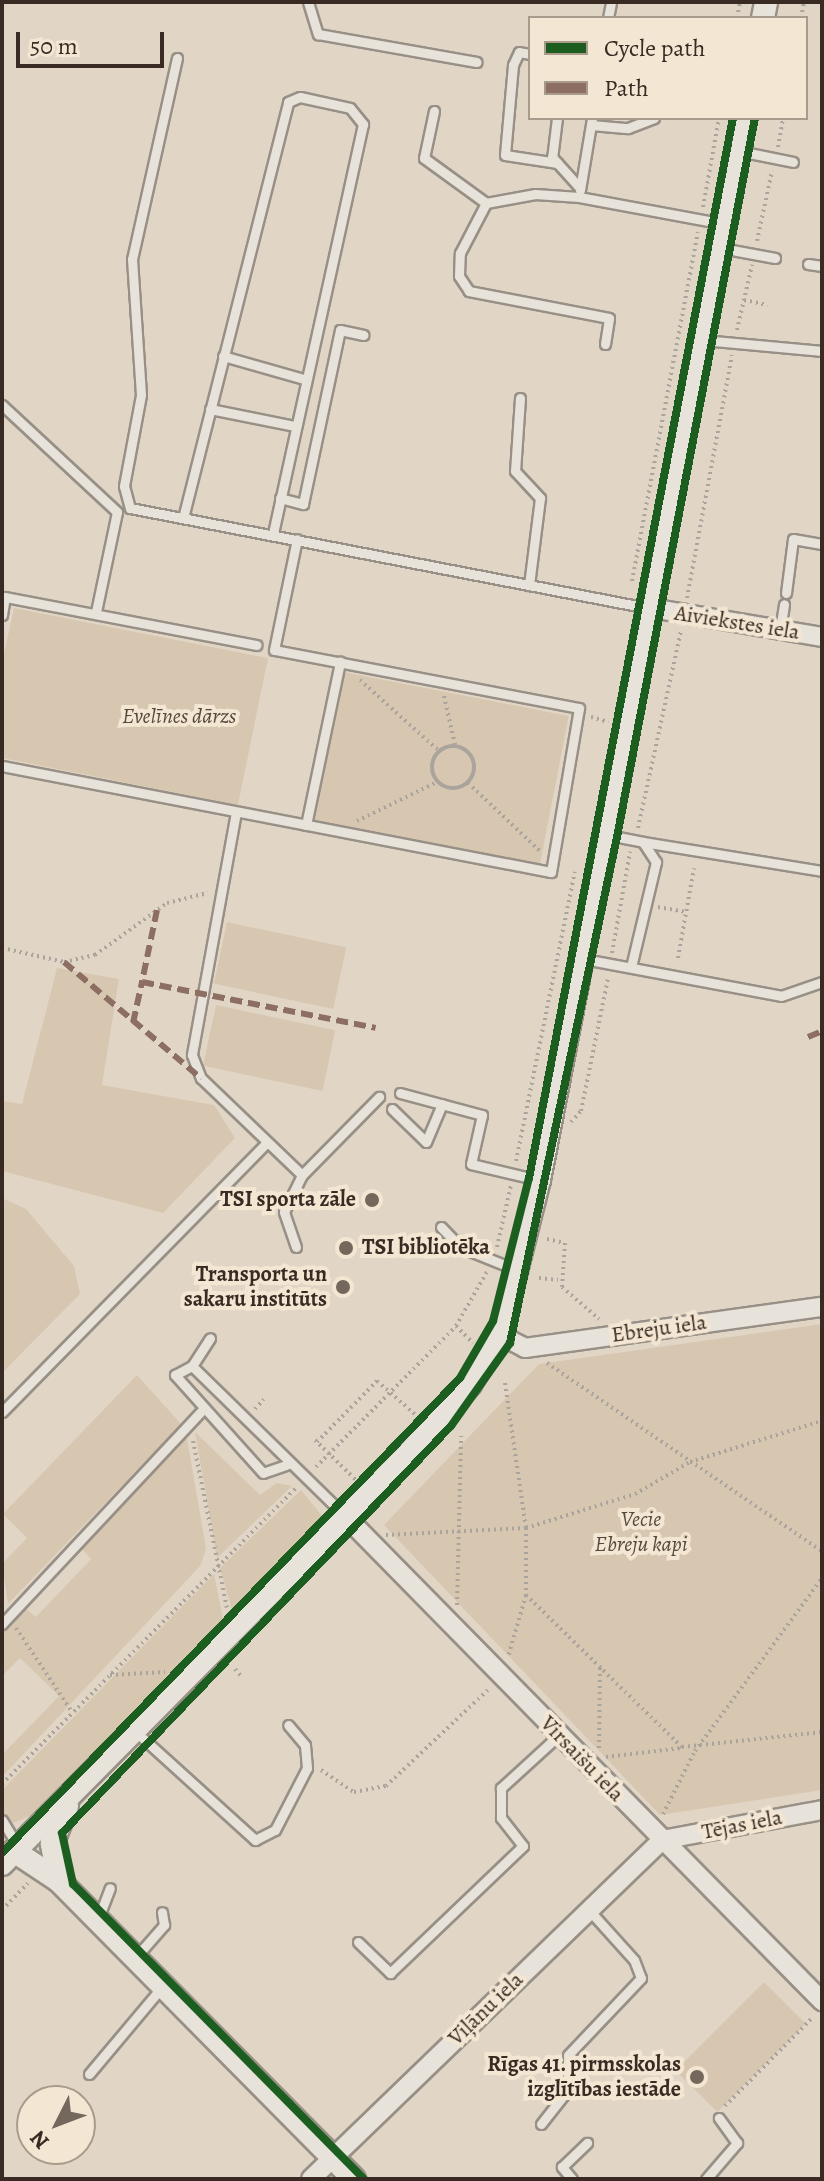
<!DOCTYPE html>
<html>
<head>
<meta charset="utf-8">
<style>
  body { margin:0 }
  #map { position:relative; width:824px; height:2181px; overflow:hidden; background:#e1d6c6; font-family:Alegreya,serif }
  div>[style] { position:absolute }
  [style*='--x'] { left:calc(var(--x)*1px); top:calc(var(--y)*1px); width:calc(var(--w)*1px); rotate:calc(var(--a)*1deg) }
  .green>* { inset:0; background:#d7c7b1; transform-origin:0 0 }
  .path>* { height:4px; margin-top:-2px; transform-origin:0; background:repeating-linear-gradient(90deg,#aaa49c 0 2px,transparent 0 6px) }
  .path>.ring { margin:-2px; padding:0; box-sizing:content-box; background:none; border:4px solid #aaa49c; border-radius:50% }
  .roads { filter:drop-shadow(2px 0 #989086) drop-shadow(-2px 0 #989086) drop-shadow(0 2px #989086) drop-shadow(0 -2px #989086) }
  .service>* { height:9px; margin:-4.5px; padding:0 4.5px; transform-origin:4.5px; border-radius:4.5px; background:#e7e2da }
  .minor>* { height:18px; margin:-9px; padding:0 9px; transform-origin:9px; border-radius:9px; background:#e7e2da }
  .tertiary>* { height:22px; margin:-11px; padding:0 11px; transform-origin:11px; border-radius:11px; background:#e7e2da }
  .quiet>* { height:6px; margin-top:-3px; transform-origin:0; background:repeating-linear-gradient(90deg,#8d6e63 0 12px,transparent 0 18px) }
  .cycleway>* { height:8px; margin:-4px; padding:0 4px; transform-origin:4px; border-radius:4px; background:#1b5e20 }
  .dots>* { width:22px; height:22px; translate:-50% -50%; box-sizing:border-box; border:4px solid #f3e6d2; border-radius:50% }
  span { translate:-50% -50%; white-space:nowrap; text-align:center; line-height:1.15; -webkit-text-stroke:8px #f3e6d2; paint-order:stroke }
  .street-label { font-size:22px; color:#392b23 }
  .park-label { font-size:22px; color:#57483c; font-style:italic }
  .poi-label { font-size:22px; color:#392b23; font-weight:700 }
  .right { translate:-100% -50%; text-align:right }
  .left { translate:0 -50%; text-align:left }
  .frame { position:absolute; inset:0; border:4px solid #392b23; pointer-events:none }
  .legend { position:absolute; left:528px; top:16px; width:280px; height:104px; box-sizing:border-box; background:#f3e6d2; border:2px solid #a99b8c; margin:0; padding:10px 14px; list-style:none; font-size:24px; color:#392b23 }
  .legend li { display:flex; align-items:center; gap:16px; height:40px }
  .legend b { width:40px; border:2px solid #a99b8c }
  .north { position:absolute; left:16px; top:2085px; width:80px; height:80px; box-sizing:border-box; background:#f3e6d2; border:2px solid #a99b8c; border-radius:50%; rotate:228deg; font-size:22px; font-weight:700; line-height:32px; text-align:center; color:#392b23 }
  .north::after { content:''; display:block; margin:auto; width:28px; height:36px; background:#74675c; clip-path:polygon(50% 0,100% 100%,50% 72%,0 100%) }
  .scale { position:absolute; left:16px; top:32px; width:148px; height:36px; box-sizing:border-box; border:4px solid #392b23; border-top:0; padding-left:10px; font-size:24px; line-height:28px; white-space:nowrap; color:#392b23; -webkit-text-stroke:6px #f3e6d2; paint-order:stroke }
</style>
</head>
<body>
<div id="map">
  <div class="green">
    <div style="clip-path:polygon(14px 608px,268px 658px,238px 805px,2px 758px,2px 663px)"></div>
    <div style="left:343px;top:672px;width:230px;height:152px;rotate:11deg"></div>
    <div style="left:227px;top:922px;width:122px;height:63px;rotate:12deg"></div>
    <div style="clip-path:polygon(57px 968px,119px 979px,102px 1085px,214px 1105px,235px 1138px,163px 1213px,2px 1171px,2px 1101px,22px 1104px)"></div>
    <div style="left:216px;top:1005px;width:122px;height:62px;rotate:12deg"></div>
    <div style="clip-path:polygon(2px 1198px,26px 1209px,74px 1266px,80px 1294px,2px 1373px)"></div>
    <div style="clip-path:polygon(822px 1324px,822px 1790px,660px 1815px,384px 1525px,539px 1364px)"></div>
    <div style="clip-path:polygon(137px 1375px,181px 1424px,8px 1604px,2px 1564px,27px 1538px,3px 1514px)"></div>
    <div style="clip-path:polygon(195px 1432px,260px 1495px,277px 1483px,292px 1486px,217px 1558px)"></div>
    <div style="clip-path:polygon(186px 1433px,206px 1548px,201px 1565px,2px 1777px,2px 1755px,59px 1696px,20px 1658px,2px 1676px,2px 1632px,25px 1608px,36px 1617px,91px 1559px,81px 1548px)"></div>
    <div style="clip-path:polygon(301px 1490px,323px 1517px,232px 1610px,220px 1568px)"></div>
    <div style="clip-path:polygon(214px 1574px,223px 1619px,34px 1814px,13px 1823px,2px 1811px,4px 1788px)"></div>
    <div style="left:764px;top:1982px;width:59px;height:125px;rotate:45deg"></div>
  </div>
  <div class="path">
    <div style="--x:737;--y:18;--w:16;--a:-79"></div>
    <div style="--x:801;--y:18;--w:16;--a:-79"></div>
    <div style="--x:778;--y:147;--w:29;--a:-80"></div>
    <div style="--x:703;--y:207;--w:90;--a:-79.8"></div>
    <div style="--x:757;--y:241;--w:72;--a:-77.9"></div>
    <div style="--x:744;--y:300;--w:24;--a:12"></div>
    <div style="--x:737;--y:330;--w:67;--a:-77"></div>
    <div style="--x:632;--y:581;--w:355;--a:-79.3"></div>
    <div style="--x:687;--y:598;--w:247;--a:-79.5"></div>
    <div style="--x:360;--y:680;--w:106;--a:41.9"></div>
    <div style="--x:444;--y:696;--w:50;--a:77.3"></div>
    <div style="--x:591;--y:717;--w:18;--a:16"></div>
    <div class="ring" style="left:432px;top:746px;width:38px;height:38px"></div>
    <div style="--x:468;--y:783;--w:99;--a:43.4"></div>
    <div style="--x:357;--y:821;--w:89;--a:-26"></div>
    <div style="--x:638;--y:828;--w:203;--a:-77.7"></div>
    <div style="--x:658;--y:907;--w:27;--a:10"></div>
    <div style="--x:2;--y:948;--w:64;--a:12.7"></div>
    <div style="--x:64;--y:962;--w:32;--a:-13"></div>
    <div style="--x:95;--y:955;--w:89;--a:-35.8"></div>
    <div style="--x:167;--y:903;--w:42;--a:-13.7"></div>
    <div style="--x:612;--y:953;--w:103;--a:-79.9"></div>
    <div style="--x:678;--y:958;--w:91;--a:-79.9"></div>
    <div style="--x:571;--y:1122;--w:15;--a:-48"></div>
    <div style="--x:581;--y:1111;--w:136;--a:-78.5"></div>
    <div style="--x:516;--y:1161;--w:295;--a:-78.5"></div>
    <div style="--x:547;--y:1239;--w:18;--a:13"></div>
    <div style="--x:565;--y:1243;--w:44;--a:93.9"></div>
    <div style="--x:562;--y:1287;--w:49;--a:40.9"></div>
    <div style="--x:497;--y:1247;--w:64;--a:-77.3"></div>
    <div style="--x:539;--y:1278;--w:19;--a:6"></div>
    <div style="--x:456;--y:1326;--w:24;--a:45"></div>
    <div style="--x:547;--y:1363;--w:333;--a:34.4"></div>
    <div style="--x:505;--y:1383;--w:147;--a:81.8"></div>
    <div style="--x:526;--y:1528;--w:67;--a:90"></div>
    <div style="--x:526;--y:1595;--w:65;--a:106.2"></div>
    <div style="--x:255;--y:1409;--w:13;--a:-48"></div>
    <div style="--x:315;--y:1440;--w:57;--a:44.3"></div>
    <div style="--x:193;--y:1441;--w:170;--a:78.5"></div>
    <div style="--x:317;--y:1442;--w:86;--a:-45.5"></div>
    <div style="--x:377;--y:1381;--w:55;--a:41.3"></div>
    <div style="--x:316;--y:1467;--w:199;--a:-45.2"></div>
    <div style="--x:456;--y:1326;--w:64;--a:-60.3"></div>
    <div style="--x:386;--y:1535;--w:140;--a:-2.9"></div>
    <div style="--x:526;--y:1528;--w:114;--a:-17.3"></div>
    <div style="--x:635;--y:1494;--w:64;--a:-30.2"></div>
    <div style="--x:690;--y:1462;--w:138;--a:-17.3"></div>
    <div style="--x:526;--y:1595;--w:218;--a:44.3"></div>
    <div style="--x:682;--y:1747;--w:141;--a:-6.1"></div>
    <div style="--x:457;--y:1605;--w:169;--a:-88.6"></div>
    <div style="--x:16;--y:1628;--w:101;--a:56.3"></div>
    <div style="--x:235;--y:1669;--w:8;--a:50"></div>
    <div style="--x:110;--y:1675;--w:55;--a:-3.1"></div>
    <div style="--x:599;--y:1748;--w:82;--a:-89.3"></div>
    <div style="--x:606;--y:1757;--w:76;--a:-6.8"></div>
    <div style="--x:321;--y:1770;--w:40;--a:34"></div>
    <div style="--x:354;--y:1792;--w:33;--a:-11"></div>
    <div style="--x:386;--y:1786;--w:141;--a:-43.3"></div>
    <div style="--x:2;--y:1784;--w:417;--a:-45.2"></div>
    <div style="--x:663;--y:1814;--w:71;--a:-63.1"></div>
    <div style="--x:695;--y:1751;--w:215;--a:-53.7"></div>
    <div style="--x:2;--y:1910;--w:37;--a:-46"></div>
    <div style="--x:725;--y:2106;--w:124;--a:-45.3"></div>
  </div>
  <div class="roads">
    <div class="service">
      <div style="--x:308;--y:2;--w:34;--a:73"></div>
      <div style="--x:318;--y:34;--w:161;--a:10"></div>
      <div style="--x:608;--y:18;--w:16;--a:-79"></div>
      <div style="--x:530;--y:54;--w:11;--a:-170"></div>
      <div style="--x:519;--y:52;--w:14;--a:115"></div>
      <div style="--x:513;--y:65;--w:90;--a:95.1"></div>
      <div style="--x:505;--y:155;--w:53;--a:8.7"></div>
      <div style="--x:177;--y:58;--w:206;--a:102.6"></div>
      <div style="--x:132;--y:259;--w:136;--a:86.2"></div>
      <div style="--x:141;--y:395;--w:93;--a:100.6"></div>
      <div style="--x:124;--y:486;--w:23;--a:75"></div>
      <div style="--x:130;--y:508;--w:528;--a:10.93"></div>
      <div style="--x:434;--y:111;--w:48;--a:102"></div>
      <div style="--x:424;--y:158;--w:77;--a:36"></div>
      <div style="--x:557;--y:118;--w:39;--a:97"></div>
      <div style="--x:552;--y:157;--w:42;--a:47.9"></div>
      <div style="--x:591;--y:125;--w:37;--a:5"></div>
      <div style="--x:628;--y:128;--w:28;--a:-21"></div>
      <div style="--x:739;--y:151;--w:55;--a:11.5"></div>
      <div style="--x:580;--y:190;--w:73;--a:-80.5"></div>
      <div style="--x:721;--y:248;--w:55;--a:10.5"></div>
      <div style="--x:808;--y:264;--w:14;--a:8"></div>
      <div style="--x:703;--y:340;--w:120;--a:5.3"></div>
      <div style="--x:605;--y:344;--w:26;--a:-81"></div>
      <div style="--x:609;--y:318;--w:143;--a:-169.1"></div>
      <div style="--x:469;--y:291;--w:18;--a:-124"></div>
      <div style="--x:459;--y:276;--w:23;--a:-88"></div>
      <div style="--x:460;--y:253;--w:56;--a:-62.5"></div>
      <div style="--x:486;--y:203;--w:50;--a:-10.4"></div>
      <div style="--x:535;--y:194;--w:44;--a:3.9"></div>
      <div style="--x:579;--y:197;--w:148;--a:10.5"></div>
      <div style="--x:223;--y:356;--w:84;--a:15.9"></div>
      <div style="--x:520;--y:398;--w:73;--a:93.9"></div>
      <div style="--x:515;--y:471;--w:37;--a:47"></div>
      <div style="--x:540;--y:498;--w:88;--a:97.2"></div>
      <div style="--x:2;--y:405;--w:157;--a:42.9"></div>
      <div style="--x:117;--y:512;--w:102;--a:101.9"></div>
      <div style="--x:210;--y:409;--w:87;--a:11.3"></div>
      <div style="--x:280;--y:498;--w:24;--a:15"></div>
      <div style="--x:303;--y:504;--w:178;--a:-78"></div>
      <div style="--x:340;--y:330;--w:24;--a:12"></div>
      <div style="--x:183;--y:518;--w:429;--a:-75.8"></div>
      <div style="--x:288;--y:102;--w:13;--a:-23"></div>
      <div style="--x:300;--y:97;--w:51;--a:12.4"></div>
      <div style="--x:350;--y:108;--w:21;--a:51"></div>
      <div style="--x:363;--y:124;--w:421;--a:102.4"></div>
      <div style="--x:786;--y:593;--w:54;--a:-82.6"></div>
      <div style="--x:793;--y:539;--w:29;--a:10"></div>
      <div style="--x:2;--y:615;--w:18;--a:-81"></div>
      <div style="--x:5;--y:597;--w:256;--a:10.8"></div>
      <div style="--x:780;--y:630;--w:26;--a:-81"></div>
      <div style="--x:2;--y:766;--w:559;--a:10.93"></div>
      <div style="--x:551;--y:872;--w:166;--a:-80.3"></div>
      <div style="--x:579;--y:708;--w:310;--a:-169.2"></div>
      <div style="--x:274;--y:650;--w:113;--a:-78.3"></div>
      <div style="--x:236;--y:812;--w:247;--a:100.3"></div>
      <div style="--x:192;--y:1055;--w:25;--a:69"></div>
      <div style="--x:201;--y:1078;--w:140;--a:43.8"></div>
      <div style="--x:306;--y:825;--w:167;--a:-78.2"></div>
      <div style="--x:608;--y:835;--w:36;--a:11"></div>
      <div style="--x:643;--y:842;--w:24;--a:57"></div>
      <div style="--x:656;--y:862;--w:108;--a:103.4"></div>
      <div style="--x:643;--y:842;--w:181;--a:9.2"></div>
      <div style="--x:584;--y:959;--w:200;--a:10.6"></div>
      <div style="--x:781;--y:996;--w:43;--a:-18.9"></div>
      <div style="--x:400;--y:1093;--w:85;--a:15"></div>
      <div style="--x:482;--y:1115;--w:50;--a:102.7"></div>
      <div style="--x:471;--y:1164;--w:69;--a:13.4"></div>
      <div style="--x:392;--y:1109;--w:47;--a:44.1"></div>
      <div style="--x:426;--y:1142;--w:41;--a:-67.2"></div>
      <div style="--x:441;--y:1227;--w:28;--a:46"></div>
      <div style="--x:460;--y:1247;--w:61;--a:22"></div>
      <div style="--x:296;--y:1247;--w:37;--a:-109"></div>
      <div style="--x:284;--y:1212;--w:41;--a:-64.1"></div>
      <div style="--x:302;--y:1175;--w:110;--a:-45.4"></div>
      <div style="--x:192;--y:1366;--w:33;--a:-57"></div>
      <div style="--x:2;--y:1412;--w:378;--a:-45.5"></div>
      <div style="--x:286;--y:1465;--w:24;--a:161"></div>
      <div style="--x:263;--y:1473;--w:132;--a:-131.9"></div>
      <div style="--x:175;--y:1375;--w:19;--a:-28"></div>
      <div style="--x:192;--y:1366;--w:213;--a:44.4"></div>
      <div style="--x:2;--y:1624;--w:291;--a:-46.9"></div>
      <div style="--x:136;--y:1732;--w:161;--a:42.2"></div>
      <div style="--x:255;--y:1840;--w:22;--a:-27"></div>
      <div style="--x:275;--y:1830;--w:70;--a:-62.7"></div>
      <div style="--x:307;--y:1768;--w:23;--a:-95"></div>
      <div style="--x:305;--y:1745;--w:26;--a:-130"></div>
      <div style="--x:2;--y:1820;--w:27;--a:59"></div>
      <div style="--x:98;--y:1919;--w:33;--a:-69"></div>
      <div style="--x:358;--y:1942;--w:45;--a:44.1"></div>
      <div style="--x:390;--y:1973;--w:184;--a:-43.7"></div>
      <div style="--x:523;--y:1846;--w:36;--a:-128"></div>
      <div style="--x:501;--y:1818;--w:30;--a:-90"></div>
      <div style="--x:501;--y:1788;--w:79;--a:-42.4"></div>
      <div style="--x:136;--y:1957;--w:43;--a:-48.8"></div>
      <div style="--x:164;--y:1925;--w:13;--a:-99"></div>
      <div style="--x:89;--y:2074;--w:114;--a:-50"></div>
      <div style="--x:541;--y:2124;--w:42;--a:-51.8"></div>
      <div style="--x:567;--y:2091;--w:36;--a:-88"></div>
      <div style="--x:568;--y:2055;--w:106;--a:-46.5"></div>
      <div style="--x:641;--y:1978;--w:19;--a:-111"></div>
      <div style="--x:634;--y:1960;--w:67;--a:-132"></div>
      <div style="--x:572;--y:2179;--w:16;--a:-130"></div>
      <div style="--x:562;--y:2167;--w:35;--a:-44"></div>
      <div style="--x:706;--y:2179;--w:48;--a:-49.3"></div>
      <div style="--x:737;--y:2143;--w:31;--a:-126"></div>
    </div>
    <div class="minor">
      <div style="--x:651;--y:608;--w:173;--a:9.6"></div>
      <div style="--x:500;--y:1335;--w:28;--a:27"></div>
      <div style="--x:525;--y:1348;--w:300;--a:-7.9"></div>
      <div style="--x:344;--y:1515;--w:682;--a:45.48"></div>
      <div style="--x:662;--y:1840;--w:163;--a:-10.6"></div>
      <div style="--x:311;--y:2179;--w:488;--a:-44"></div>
    </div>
    <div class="tertiary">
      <div style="--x:763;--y:18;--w:16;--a:-79"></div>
      <div style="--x:14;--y:1851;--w:54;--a:33.7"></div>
      <div style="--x:59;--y:1881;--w:419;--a:45.3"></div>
      <div style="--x:2;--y:1864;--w:578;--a:-45.28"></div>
      <div style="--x:409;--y:1453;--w:92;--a:-48.5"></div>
      <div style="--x:470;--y:1384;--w:57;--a:-58.5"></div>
      <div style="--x:500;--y:1335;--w:160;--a:-75.9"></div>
      <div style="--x:539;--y:1180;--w:1082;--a:-79.02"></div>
      <div style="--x:59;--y:1881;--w:38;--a:-101"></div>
      <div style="--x:52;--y:1844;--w:41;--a:-68.5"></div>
    </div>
  </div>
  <div class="quiet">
    <div style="--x:157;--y:910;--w:74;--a:101.8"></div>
    <div style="--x:142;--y:982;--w:238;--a:11.1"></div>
    <div style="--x:64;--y:962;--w:180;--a:40.3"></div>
    <div style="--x:133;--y:1023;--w:42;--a:-77.6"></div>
    <div style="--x:808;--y:1037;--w:15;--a:-23"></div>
  </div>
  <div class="cycleway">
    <div style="--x:2;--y:1853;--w:660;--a:-46.04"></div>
    <div style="--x:460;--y:1378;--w:66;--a:-59.9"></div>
    <div style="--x:493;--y:1321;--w:147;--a:-75.9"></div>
    <div style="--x:529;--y:1178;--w:1079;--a:-79.11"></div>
    <div style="--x:364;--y:2179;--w:414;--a:-134.6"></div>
    <div style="--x:73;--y:1884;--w:52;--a:-102.2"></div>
    <div style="--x:62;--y:1833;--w:563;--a:-46.3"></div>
    <div style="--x:451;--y:1426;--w:102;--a:-54.6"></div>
    <div style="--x:510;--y:1343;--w:517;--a:-78.06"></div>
    <div style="--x:617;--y:837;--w:732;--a:-79.14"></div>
  </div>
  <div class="dots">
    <div style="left:372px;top:1200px;background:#74675c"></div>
    <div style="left:346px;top:1248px;background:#74675c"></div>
    <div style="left:343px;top:1287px;background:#74675c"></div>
    <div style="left:697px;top:2077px;background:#74675c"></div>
  </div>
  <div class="street-label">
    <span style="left:737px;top:623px;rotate:9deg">Aiviekstes iela</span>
    <span style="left:659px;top:1329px;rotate:-8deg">Ebreju iela</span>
    <span style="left:582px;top:1759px;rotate:46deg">Virsaišu iela</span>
    <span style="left:742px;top:1825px;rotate:-11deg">Tējas iela</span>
    <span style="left:486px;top:2009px;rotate:-44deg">Viļānu iela</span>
  </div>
  <div class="park-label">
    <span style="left:179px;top:717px">Evelīnes dārzs</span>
    <span style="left:641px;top:1532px">Vecie<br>Ebreju kapi</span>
  </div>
  <div class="poi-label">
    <span class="right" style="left:356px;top:1200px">TSI sporta zāle</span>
    <span class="left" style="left:362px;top:1248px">TSI bibliotēka</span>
    <span class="right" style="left:327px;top:1287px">Transporta un<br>sakaru institūts</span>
    <span class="right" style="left:681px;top:2077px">Rīgas 41. pirmsskolas<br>izglītības iestāde</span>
  </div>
  <div class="frame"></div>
  <ul class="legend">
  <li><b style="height:10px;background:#1b5e20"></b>Cycle path</li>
  <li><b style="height:10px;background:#8d6e63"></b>Path</li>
  </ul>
  <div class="north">N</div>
  <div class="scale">50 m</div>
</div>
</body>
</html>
